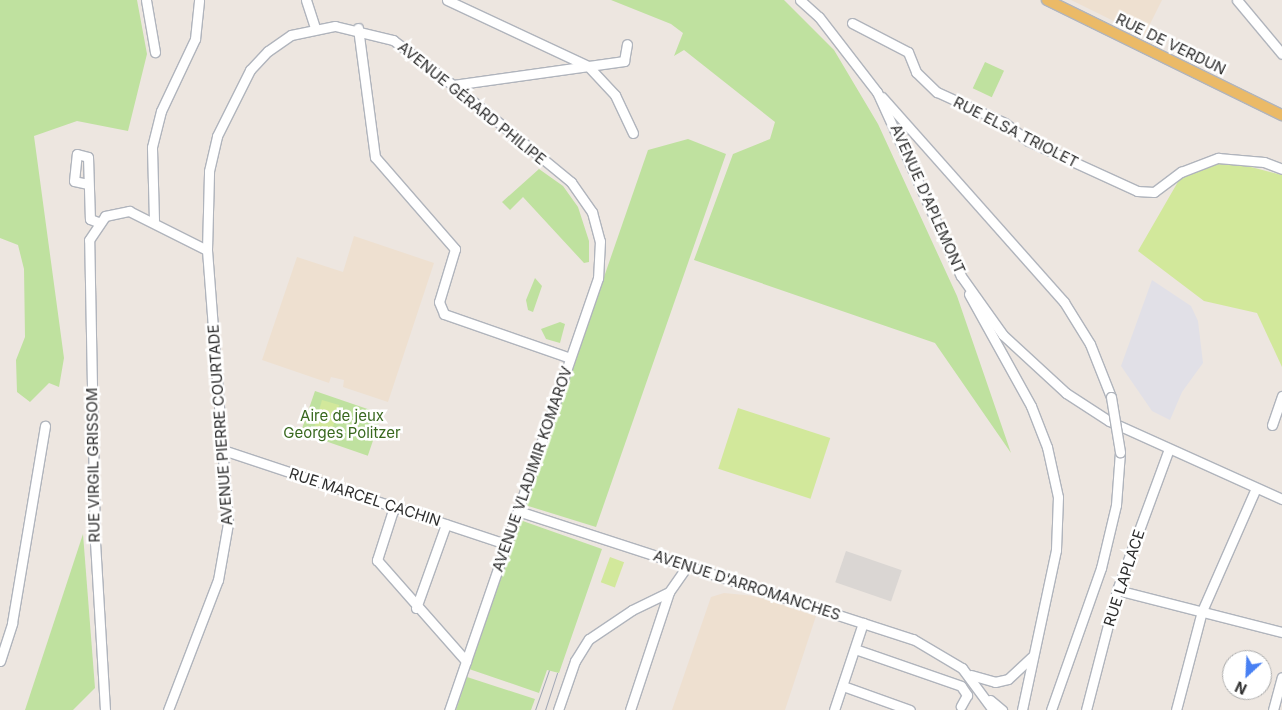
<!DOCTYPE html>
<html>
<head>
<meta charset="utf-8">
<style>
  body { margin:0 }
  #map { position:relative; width:1282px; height:710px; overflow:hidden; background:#ede6e0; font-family:Inter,sans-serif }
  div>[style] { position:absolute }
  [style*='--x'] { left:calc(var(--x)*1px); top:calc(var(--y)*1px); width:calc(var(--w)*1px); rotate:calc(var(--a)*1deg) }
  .industrial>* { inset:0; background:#e1e0e7 }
  .education>* { inset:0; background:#eee0d0 }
  .green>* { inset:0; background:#bfe19f; transform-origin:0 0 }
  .pitch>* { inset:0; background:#d2e89b; transform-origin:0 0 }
  .plaza>* { inset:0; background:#dad6d3; transform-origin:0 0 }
  .roads { filter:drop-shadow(1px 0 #b0b4bc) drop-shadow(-1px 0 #b0b4bc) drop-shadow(0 1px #b0b4bc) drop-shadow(0 -1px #b0b4bc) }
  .minor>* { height:9px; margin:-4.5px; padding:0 4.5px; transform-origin:4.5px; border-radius:4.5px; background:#fff }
  .major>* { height:10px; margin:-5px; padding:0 5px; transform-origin:5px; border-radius:5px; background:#ebba67 }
  .tram>* { height:1px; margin:-0.5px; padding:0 0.5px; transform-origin:0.5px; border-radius:0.5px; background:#a2a8b6 }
  .bridges { filter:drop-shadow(1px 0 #b0b4bc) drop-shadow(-1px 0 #b0b4bc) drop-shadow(0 1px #b0b4bc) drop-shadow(0 -1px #b0b4bc) }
  .minor-bridge>* { height:9px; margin:-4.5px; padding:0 4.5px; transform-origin:4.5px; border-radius:4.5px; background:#fff }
  span { translate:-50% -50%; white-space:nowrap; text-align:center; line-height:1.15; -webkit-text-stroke:5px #fff; paint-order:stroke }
  .street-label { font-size:15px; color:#2d2d2d }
  .park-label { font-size:15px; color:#38681e }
  .north { position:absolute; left:1222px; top:650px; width:50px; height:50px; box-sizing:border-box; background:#fff; border:1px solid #ababab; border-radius:50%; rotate:205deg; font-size:14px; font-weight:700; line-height:20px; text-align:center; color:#2d2d2d }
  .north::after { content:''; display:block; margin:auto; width:18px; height:22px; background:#4880f3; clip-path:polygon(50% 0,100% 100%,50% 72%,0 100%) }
</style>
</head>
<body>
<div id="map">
  <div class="industrial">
    <div style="clip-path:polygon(1152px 280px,1191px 306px,1198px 321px,1203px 363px,1182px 392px,1170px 420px,1152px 411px,1121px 366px)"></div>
  </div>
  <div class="education">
    <div style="clip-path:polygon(1071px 0,1162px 0,1144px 36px)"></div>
    <div style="clip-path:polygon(354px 236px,434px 263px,388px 402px,343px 387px,344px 380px,331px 377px,329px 383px,262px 360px,297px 257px,343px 272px)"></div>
    <div style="clip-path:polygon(724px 593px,755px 596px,816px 616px,785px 710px,672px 710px,711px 597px)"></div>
  </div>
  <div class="green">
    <div style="clip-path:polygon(0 0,137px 0,147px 54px,128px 131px,77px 121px,34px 136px,64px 358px,59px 387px,49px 383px,30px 402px,17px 392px,16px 360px,25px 337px,24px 269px,18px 245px,0 238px)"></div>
    <div style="clip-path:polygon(611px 0,784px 0,834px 50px,878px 124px,957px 296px,1011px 453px,935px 343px,694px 260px,733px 154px,770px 139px,775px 122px,684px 50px,674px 56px,683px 33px,671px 24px)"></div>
    <div style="left:985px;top:62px;width:21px;height:29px;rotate:25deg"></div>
    <div style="clip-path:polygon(688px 139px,726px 154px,596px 527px,525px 505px,648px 150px)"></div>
    <div style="clip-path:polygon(539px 169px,563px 186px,578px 207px,589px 241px,589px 262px,584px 263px,523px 197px,510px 210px,502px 202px)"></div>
    <div style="clip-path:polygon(535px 278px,542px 286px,533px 312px,528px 310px,526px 300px)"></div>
    <div style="clip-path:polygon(560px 322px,565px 324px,560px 343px,546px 339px,541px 329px)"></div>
    <div style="left:315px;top:391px;width:71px;height:44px;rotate:19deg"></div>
    <div style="clip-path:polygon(520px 520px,602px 549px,559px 673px,547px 670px,539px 693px,469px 669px)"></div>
    <div style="clip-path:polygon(83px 534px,95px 688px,73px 710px,25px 710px)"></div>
    <div style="clip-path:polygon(467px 677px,535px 699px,531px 710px,456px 710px)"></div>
  </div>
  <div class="pitch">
    <div style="clip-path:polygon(1228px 161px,1282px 175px,1282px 367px,1257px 313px,1204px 301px,1138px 251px,1179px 180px,1204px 164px)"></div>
    <div style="left:322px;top:400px;width:18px;height:33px;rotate:16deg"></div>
    <div style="left:738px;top:408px;width:97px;height:64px;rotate:18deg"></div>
    <div style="left:610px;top:557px;width:15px;height:27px;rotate:20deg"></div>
  </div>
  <div class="plaza">
    <div style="left:846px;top:551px;width:59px;height:33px;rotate:19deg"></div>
  </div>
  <div class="roads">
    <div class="minor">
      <div style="--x:146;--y:0;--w:53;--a:80.2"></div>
      <div style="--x:306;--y:0;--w:28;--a:72"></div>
      <div style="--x:447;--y:0;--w:156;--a:25.1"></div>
      <div style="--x:588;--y:66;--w:40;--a:47"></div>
      <div style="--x:615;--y:95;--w:42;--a:64.7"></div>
      <div style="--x:800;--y:0;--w:25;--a:42"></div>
      <div style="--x:819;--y:17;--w:95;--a:52.3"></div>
      <div style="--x:877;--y:92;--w:202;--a:65.5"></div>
      <div style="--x:961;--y:276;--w:72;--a:54.6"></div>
      <div style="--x:1003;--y:335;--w:86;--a:42.6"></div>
      <div style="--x:1066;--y:393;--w:51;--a:33.1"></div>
      <div style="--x:1109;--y:421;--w:190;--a:24.3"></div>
      <div style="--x:1237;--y:0;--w:70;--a:50.2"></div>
      <div style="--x:852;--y:23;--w:63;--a:27.4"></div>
      <div style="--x:908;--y:52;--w:22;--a:68"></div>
      <div style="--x:916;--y:72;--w:29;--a:44"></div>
      <div style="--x:937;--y:92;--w:75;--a:24.5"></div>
      <div style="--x:1005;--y:123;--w:29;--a:38"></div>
      <div style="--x:1028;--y:141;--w:120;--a:24.6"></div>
      <div style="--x:1137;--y:191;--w:17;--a:3"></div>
      <div style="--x:1154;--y:192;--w:34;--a:-37"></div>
      <div style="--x:1181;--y:172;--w:40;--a:-21"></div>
      <div style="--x:1218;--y:158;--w:46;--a:5"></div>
      <div style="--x:1264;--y:162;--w:19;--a:21"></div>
      <div style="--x:358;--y:28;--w:130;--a:82.5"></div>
      <div style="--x:375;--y:157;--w:122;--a:49"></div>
      <div style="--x:455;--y:249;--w:55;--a:106.8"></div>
      <div style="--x:439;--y:302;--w:13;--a:67"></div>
      <div style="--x:444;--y:314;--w:133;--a:19.2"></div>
      <div style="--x:453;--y:85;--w:173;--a:-8"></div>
      <div style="--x:624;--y:61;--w:17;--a:-80"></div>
      <div style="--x:882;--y:97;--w:274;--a:48.4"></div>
      <div style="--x:1064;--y:302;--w:49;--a:58.2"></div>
      <div style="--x:1090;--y:344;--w:57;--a:68.4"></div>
      <div style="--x:88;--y:184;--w:14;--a:-168"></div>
      <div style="--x:74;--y:181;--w:27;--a:-84"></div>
      <div style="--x:77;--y:154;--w:11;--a:15"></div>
      <div style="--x:88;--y:157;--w:62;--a:88.2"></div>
      <div style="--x:90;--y:219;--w:9;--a:21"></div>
      <div style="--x:154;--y:220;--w:73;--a:-91.6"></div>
      <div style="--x:152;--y:147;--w:37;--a:-76"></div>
      <div style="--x:161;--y:111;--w:80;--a:-64.7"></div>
      <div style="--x:195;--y:39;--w:39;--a:-84"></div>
      <div style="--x:969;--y:294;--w:128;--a:61"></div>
      <div style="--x:1031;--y:406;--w:44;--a:68.7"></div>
      <div style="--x:1047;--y:447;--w:51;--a:77.6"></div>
      <div style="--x:1058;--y:497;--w:53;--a:92.2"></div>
      <div style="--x:1056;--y:550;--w:164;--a:102"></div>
      <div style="--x:1272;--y:425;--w:31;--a:-71"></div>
      <div style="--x:223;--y:450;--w:298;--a:18.4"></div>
      <div style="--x:394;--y:507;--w:56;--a:107.8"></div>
      <div style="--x:377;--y:560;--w:135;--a:48.6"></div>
      <div style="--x:518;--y:511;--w:415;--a:18"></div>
      <div style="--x:913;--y:639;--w:57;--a:30.6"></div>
      <div style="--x:962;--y:668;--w:52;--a:53.6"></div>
      <div style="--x:1117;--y:590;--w:170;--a:14.3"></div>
      <div style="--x:416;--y:608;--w:89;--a:-70.3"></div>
      <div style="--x:855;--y:649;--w:112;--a:19.2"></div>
      <div style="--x:961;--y:686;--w:11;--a:56"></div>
      <div style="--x:967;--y:695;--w:13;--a:119"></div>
      <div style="--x:0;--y:661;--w:40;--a:-72"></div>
      <div style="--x:12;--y:623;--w:200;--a:-80.5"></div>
      <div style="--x:971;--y:675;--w:25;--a:16"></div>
      <div style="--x:995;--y:682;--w:13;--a:-13"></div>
      <div style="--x:1008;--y:679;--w:33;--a:-43"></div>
      <div style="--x:843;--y:686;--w:71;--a:19.7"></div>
      <div style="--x:990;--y:700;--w:16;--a:40"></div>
      <div style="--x:105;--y:710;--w:167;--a:-93.4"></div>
      <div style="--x:95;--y:543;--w:303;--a:-91.1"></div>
      <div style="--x:89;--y:240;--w:29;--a:-56"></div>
      <div style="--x:105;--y:216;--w:25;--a:-12"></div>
      <div style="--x:129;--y:211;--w:87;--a:26.6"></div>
      <div style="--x:168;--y:710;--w:139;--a:-69"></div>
      <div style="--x:218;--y:580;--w:58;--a:-80"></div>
      <div style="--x:228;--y:523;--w:274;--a:-94.4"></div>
      <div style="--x:207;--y:250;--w:79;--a:-88.5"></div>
      <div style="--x:209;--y:171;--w:36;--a:-77"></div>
      <div style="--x:217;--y:136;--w:74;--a:-63.4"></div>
      <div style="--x:250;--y:70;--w:26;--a:-47"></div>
      <div style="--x:268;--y:51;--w:28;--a:-35"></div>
      <div style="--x:291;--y:35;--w:45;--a:-11.6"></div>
      <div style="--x:335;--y:26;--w:60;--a:13.6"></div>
      <div style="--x:393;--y:40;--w:75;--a:36.9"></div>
      <div style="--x:453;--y:85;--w:153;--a:39.4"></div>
      <div style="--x:571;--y:182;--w:37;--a:55"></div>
      <div style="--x:592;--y:212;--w:30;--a:75"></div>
      <div style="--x:600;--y:241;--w:37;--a:93"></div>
      <div style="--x:598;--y:278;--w:457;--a:109"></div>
      <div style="--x:558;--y:710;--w:52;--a:-70.9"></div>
      <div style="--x:575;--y:661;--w:26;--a:-58"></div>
      <div style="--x:589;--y:639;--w:52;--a:-34"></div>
      <div style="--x:632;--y:610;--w:41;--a:-25.9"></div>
      <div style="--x:669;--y:592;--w:32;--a:-55"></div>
      <div style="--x:630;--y:710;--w:124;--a:-71.7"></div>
      <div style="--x:834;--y:710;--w:92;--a:-71.6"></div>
      <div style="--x:1051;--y:710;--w:151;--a:-70.6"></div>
      <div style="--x:1101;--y:568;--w:65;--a:-76.6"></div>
      <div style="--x:1116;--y:505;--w:53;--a:-85.7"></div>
      <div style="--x:1086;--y:710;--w:124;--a:-75.5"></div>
      <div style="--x:1117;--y:590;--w:150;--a:-69.8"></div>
      <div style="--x:1176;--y:710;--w:102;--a:-75.3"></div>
      <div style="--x:1202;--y:611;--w:134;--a:-66.3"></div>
      <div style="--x:1273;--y:710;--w:34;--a:-75"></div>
    </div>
    <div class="major">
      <div style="--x:1047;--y:0;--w:262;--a:26.1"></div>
    </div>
  </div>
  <div class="tram">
    <div style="--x:535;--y:710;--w:42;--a:-70.7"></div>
    <div style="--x:545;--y:710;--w:39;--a:-72"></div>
  </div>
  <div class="bridges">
    <div class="minor-bridge">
      <div style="--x:1111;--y:397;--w:56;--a:80.7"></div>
    </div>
  </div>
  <div class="street-label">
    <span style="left:1171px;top:44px;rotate:26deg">RUE DE VERDUN</span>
    <span style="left:472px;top:103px;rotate:39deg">AVENUE GÉRARD PHILIPE</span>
    <span style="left:1016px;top:132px;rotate:27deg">RUE ELSA TRIOLET</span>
    <span style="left:928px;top:199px;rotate:66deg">AVENUE D'APLEMONT</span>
    <span style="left:220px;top:425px;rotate:-94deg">AVENUE PIERRE COURTADE</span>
    <span style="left:93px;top:465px;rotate:-91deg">RUE VIRGIL GRISSOM</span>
    <span style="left:532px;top:469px;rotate:-71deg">AVENUE VLADIMIR KOMAROV</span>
    <span style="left:365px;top:497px;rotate:18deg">RUE MARCEL CACHIN</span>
    <span style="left:1124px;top:578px;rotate:-72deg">RUE LAPLACE</span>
    <span style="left:747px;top:585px;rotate:18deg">AVENUE D'ARROMANCHES</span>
  </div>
  <div class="park-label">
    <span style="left:342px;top:424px">Aire de jeux<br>Georges Politzer</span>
  </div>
  <div class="north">N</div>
</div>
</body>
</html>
